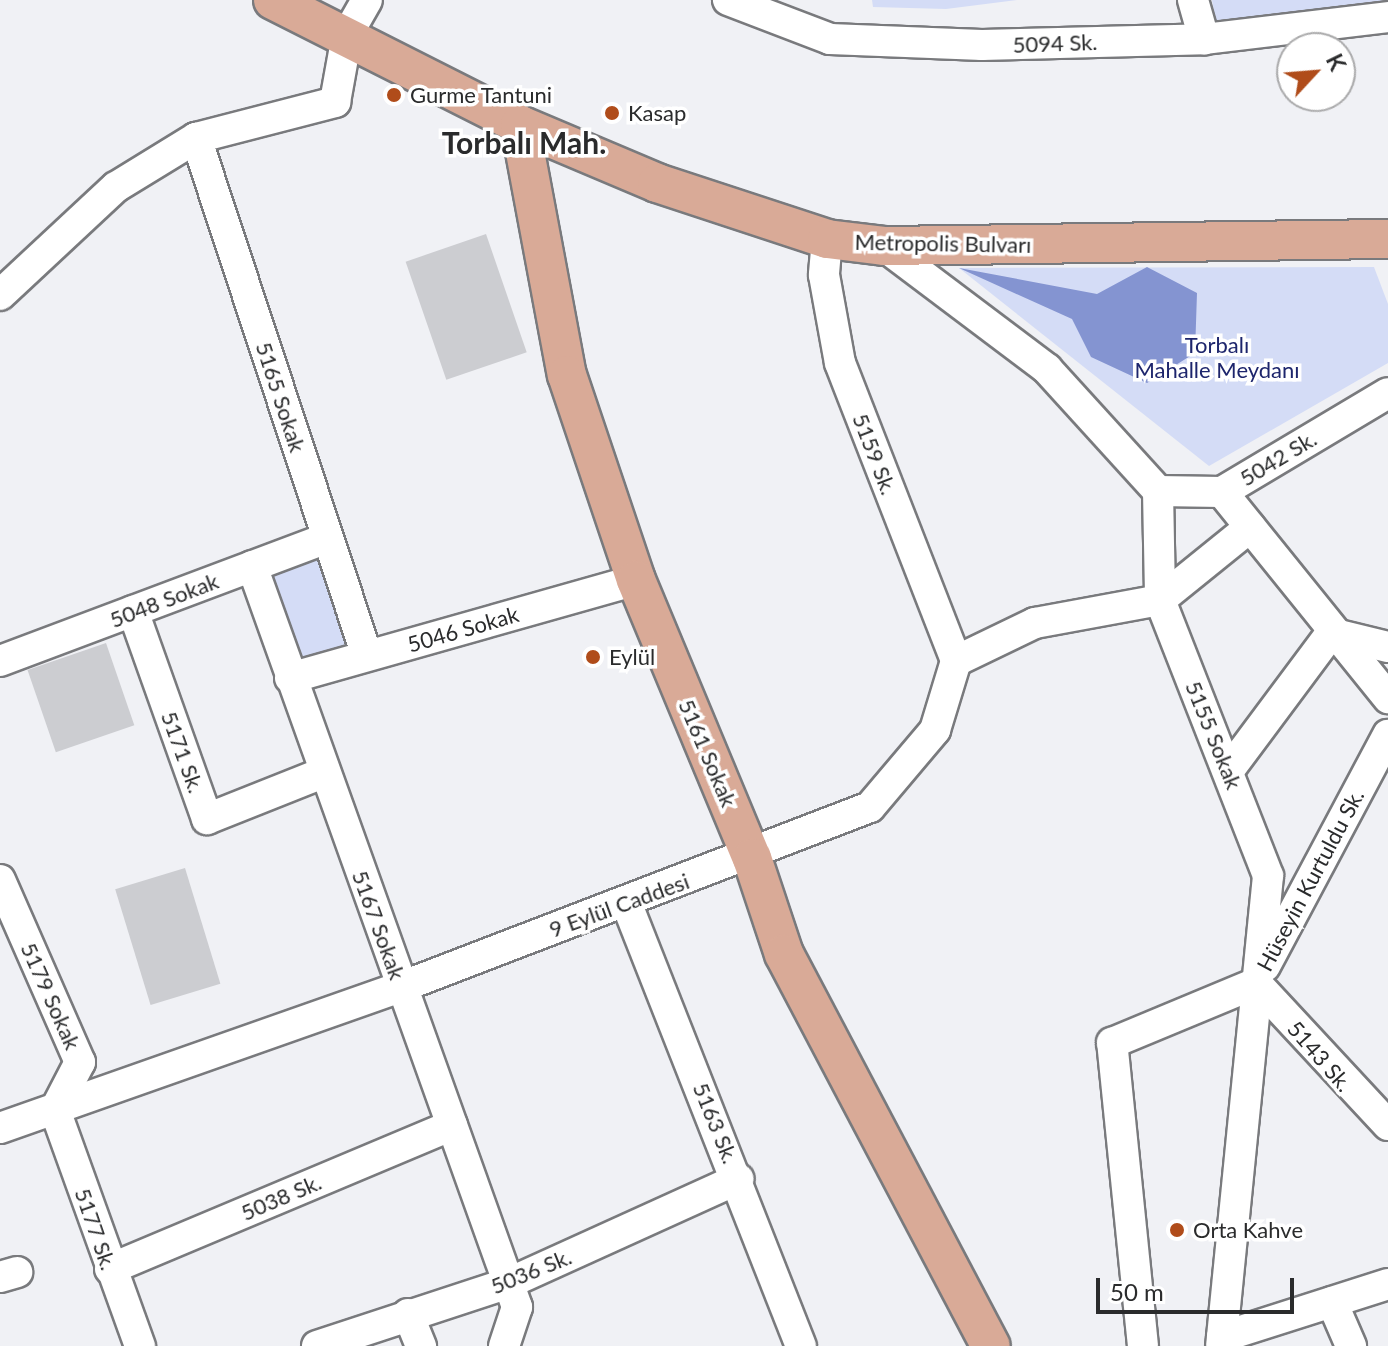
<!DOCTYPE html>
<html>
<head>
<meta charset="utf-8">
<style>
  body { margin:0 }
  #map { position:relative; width:1388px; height:1346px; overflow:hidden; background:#f0f1f5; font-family:Lato,sans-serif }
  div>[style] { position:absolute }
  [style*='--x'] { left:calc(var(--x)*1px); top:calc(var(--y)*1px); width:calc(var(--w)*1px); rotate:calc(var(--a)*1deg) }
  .green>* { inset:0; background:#d4dcf6; transform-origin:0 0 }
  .water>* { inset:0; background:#8494d1 }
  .building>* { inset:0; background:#cccdd1; transform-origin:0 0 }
  .roads { filter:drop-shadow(2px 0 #797a7d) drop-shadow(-2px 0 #797a7d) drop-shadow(0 2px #797a7d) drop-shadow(0 -2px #797a7d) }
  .minor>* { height:30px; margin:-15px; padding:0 15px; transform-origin:15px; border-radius:15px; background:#fff }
  .major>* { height:38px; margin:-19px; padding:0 19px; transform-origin:19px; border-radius:19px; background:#d9aa97 }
  .dots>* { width:22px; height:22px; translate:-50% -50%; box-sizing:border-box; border:4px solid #fff; border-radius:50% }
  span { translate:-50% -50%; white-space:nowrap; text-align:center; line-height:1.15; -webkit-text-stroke:7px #fff; paint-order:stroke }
  .street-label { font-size:22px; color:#2a2b2c }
  .poi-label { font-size:22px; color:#2a2b2c }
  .left { translate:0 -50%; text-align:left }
  .park-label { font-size:22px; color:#1d256c }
  .district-label { font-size:30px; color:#2a2b2c; font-weight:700 }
  .north { position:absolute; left:1276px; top:32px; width:80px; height:80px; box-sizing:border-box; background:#fff; border:2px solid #aaaaab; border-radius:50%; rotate:64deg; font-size:22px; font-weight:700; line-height:32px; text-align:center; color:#2a2b2c }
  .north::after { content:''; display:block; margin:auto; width:28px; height:36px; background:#b04c1a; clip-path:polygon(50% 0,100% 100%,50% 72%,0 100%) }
  .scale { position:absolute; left:1096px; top:1278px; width:198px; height:36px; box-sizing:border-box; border:4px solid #2a2b2c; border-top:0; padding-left:10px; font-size:24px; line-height:28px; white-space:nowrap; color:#2a2b2c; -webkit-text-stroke:6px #fff; paint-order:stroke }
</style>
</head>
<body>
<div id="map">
  <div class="green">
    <div style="clip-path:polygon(872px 0,1017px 0,946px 9px,873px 7px)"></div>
    <div style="clip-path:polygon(1212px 0,1388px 0,1388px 2px,1216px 24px)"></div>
    <div style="clip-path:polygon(1374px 267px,1388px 304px,1388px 363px,1209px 466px,959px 268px)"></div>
    <div style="left:327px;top:538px;width:125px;height:80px;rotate:71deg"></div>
  </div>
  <div class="water">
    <div style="clip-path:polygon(1147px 267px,1197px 293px,1195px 353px,1147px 383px,1091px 357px,1072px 319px,959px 268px,1097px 294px)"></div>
  </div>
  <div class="building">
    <div style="left:486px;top:234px;width:125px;height:85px;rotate:71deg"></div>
    <div style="left:106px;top:643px;width:87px;height:83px;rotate:71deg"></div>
    <div style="left:185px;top:868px;width:121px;height:73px;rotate:73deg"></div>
  </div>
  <div class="roads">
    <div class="minor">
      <div style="--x:728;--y:0;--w:109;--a:20.9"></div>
      <div style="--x:830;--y:39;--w:152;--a:2.3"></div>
      <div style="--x:982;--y:45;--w:222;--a:-1.5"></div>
      <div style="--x:1204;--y:39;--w:185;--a:-6.8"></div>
      <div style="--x:1193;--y:0;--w:41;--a:74.2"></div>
      <div style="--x:196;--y:138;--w:545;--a:71.73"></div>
      <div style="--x:827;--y:239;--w:36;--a:95"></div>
      <div style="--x:824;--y:275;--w:89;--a:79.7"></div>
      <div style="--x:840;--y:363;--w:320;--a:68.7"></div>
      <div style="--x:884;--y:246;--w:204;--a:37"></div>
      <div style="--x:1047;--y:369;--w:165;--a:47.7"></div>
      <div style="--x:1158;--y:491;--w:109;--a:88.9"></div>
      <div style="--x:1160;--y:600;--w:296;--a:68.6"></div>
      <div style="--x:1268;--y:876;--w:472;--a:95.7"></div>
      <div style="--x:0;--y:295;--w:158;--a:-43"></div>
      <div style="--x:116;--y:187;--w:94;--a:-31.5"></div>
      <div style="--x:196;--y:138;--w:144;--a:-14.5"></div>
      <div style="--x:335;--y:102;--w:68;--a:-79.8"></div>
      <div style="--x:347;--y:35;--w:40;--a:-60.3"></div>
      <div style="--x:1158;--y:491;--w:64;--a:0.9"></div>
      <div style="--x:1222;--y:492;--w:193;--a:-30.8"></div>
      <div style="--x:1222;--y:492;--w:265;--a:51.1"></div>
      <div style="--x:252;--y:566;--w:787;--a:70.32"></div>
      <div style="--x:517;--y:1307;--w:41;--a:108.4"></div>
      <div style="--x:133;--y:611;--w:221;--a:70.4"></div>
      <div style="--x:207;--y:819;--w:127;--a:-21.7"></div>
      <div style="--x:0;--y:661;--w:349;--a:-20.6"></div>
      <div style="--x:290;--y:678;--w:360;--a:-15.8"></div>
      <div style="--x:1229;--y:770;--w:171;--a:-53.3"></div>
      <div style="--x:1331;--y:633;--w:59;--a:13.8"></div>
      <div style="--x:0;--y:880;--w:199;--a:66.3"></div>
      <div style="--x:80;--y:1062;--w:54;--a:117.5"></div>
      <div style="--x:55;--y:1110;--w:251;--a:70.2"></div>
      <div style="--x:626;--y:902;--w:477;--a:68.5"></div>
      <div style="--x:1265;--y:966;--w:262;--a:-62"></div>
      <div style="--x:1256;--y:983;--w:194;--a:47.1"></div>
      <div style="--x:0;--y:1128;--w:425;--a:-19.4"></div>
      <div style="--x:401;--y:987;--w:502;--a:-21"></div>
      <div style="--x:870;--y:807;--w:101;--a:-49.8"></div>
      <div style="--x:935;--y:730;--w:72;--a:-73.1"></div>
      <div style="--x:956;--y:661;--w:88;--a:-25.7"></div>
      <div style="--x:1035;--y:623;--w:127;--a:-10.4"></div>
      <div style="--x:1160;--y:600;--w:116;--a:-39"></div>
      <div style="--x:110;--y:1269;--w:371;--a:-22.8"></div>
      <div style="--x:0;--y:1277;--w:18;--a:-16"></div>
      <div style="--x:1332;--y:1302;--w:48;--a:66.6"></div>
      <div style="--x:408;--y:1314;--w:35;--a:68"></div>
      <div style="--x:1222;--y:1337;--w:174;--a:-17.7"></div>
      <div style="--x:317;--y:1346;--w:202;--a:-18.2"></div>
      <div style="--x:509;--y:1283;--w:252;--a:-24.4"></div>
      <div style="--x:1143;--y:1346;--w:305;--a:-95.8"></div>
      <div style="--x:1112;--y:1043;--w:156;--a:-22.6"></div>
    </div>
    <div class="major">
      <div style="--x:273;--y:0;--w:277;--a:26.8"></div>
      <div style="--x:520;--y:125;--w:149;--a:22.9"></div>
      <div style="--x:657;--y:183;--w:179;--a:18.2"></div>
      <div style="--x:827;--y:239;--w:57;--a:7"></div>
      <div style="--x:884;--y:246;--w:504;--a:-0.8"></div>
      <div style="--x:520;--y:125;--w:254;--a:79.4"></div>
      <div style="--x:567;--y:375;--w:216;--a:71.4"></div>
      <div style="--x:636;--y:580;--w:301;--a:67.4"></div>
      <div style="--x:752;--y:858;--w:101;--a:71.6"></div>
      <div style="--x:784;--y:954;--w:443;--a:62.2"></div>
    </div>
  </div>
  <div class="dots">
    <div style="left:394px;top:95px;background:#b04c1a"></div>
    <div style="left:612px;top:113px;background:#b04c1a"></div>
    <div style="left:593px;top:657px;background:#b04c1a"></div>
    <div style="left:1177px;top:1230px;background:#b04c1a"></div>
  </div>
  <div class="street-label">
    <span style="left:1055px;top:43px;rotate:-2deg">5094 Sk.</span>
    <span style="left:943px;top:243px;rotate:1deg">Metropolis Bulvarı</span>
    <span style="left:281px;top:397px;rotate:72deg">5165 Sokak</span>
    <span style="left:875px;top:454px;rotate:69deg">5159 Sk.</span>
    <span style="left:1278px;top:458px;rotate:-31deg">5042 Sk.</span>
    <span style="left:164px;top:600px;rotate:-21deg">5048 Sokak</span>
    <span style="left:463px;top:629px;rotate:-16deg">5046 Sokak</span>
    <span style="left:1214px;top:735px;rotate:68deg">5155 Sokak</span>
    <span style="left:183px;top:752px;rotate:70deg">5171 Sk.</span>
    <span style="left:708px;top:753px;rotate:67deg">5161 Sokak</span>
    <span style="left:1310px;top:880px;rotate:-62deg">Hüseyin Kurtuldu Sk.</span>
    <span style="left:619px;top:905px;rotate:-20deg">9 Eylül Caddesi</span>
    <span style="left:379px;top:925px;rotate:70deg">5167 Sokak</span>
    <span style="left:51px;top:996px;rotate:66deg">5179 Sokak</span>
    <span style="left:1320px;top:1056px;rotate:49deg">5143 Sk.</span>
    <span style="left:716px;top:1123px;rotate:68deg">5163 Sk.</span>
    <span style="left:281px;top:1197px;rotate:-23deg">5038 Sk.</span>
    <span style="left:96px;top:1229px;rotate:71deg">5177 Sk.</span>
    <span style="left:531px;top:1271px;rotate:-22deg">5036 Sk.</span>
  </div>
  <div class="poi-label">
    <span class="left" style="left:410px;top:95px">Gurme Tantuni</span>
    <span class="left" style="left:628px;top:113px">Kasap</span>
    <span class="left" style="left:609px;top:657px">Eylül</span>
    <span class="left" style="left:1193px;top:1230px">Orta Kahve</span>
  </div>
  <div class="park-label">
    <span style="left:1217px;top:357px">Torbalı<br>Mahalle Meydanı</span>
  </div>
  <div class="district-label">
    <span style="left:524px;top:142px">Torbalı Mah.</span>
  </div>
  <div class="north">K</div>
  <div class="scale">50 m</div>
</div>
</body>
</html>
